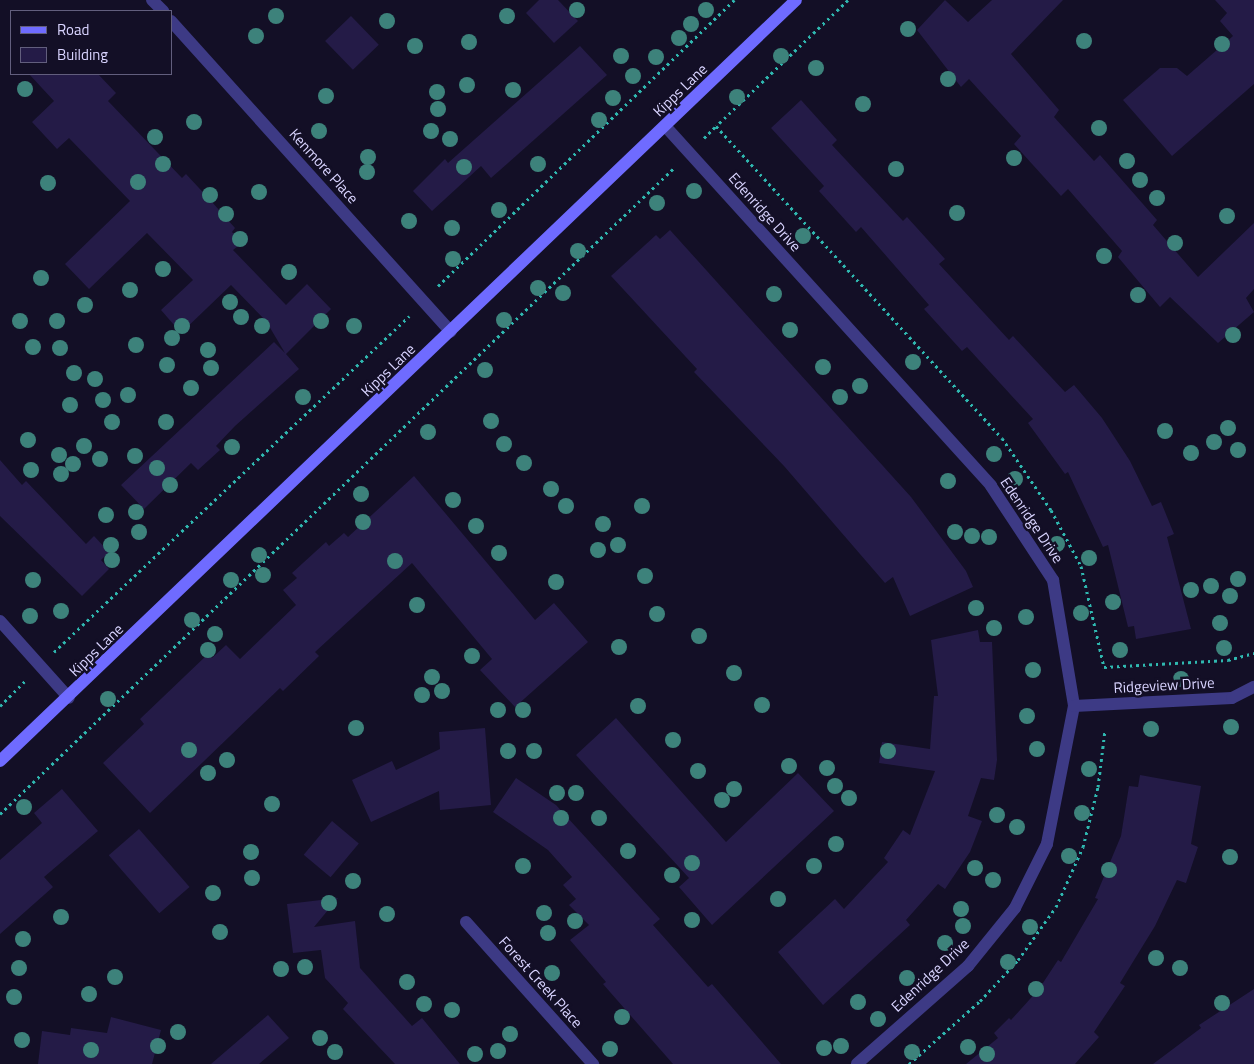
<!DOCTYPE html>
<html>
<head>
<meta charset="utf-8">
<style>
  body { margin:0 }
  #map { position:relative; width:1254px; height:1064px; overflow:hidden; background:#130f26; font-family:"Titillium Web",sans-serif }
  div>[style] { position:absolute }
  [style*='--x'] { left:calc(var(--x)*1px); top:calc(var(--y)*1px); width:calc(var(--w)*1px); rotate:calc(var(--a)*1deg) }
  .building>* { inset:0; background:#241b47; transform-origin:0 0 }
  .path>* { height:3px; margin-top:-1.5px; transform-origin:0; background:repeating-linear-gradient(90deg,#2fb8b0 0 2.5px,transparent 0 6.5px) }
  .street>* { height:12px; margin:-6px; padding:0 6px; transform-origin:6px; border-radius:6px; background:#3d3a85 }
  .secondary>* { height:12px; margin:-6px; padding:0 6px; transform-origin:6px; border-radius:6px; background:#6f6bff }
  .trees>* { width:16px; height:16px; margin:-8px; border-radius:50%; background:#3d827b }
  span { translate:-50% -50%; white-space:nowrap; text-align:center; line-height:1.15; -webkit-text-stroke:5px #130f26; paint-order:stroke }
  .street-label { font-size:15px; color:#d9d4ff }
  .legend { position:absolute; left:10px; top:10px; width:162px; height:65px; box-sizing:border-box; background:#130f26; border:1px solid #625e7d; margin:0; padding:6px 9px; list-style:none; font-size:15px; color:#d9d4ff }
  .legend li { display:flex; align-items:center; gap:10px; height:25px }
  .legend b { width:25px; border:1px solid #625e7d }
</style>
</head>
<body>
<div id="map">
  <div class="building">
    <div style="clip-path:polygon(539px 0,558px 0,578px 21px,554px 43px,526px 13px)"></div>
    <div style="clip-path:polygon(945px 0,968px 22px,992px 0,1063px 0,1011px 54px,1059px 110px,1054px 117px,1094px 161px,1100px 155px,1157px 220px,1153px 225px,1198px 277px,1254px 223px,1254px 289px,1246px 298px,1254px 312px,1218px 343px,1170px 297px,1160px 307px,1118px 257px,1122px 251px,1068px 189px,1061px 196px,1014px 144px,1021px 136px,969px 79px,961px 87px,917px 30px)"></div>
    <div style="clip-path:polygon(1215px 0,1254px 0,1254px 84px,1172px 156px,1123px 100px,1160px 68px,1177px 68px,1187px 76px,1233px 36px,1220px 21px,1227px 13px)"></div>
    <div style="left:351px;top:16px;width:40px;height:36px;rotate:46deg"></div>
    <div style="clip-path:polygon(580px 46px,607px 75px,491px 178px,481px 166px,432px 211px,413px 191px,445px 159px,448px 163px)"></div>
    <div style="clip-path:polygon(29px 74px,98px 74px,116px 93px,108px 101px,182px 178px,186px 174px,212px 202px,235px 228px,232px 232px,242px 243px,233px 250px,286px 305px,307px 284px,331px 309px,286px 354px,299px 369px,235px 426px,216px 446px,220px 450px,198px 470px,191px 463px,144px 509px,121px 485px,274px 342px,285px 353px,266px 321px,231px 285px,181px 333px,161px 310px,193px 280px,147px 233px,89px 289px,65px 264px,130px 201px,69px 138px,57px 149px,32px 122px,54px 101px)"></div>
    <div style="clip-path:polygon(801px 100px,837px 140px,832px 145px,903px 221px,907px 217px,945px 259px,939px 264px,1009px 340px,1013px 336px,1065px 392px,1074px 385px,1102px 418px,1130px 461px,1152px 506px,1161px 502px,1174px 534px,1167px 537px,1191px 629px,1136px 639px,1134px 626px,1128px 627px,1108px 545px,1103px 547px,1068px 472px,1065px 474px,1028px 423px,1033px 419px,967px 347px,962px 351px,924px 309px,929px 305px,861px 227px,856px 232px,819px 191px,824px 186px,771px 128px)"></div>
    <div style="clip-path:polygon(670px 230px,911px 497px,966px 571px,973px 587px,910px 616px,893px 577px,885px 583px,784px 466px,694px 372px,697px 369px,611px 276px,656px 235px,660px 239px)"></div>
    <div style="clip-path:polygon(0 460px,22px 485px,26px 481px,86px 544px,94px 536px,109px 552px,101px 560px,109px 569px,82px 596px,0 516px)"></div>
    <div style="clip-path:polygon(414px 476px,535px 620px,554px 603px,588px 642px,515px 707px,480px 670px,492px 659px,412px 563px,315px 652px,319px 656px,283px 691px,280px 688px,150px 813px,103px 763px,144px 724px,140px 719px,208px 654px,212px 658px,226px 645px,240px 659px,296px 605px,283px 590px,297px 578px,292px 573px,326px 542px,329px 546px,344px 533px,348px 537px)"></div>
    <div style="clip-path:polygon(978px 630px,980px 642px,992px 642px,997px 760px,994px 780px,981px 778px,968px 816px,982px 821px,970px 852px,945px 889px,938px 884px,906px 920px,910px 925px,823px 1005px,778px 952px,835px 899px,844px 909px,888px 862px,884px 858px,903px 830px,910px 835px,935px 771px,879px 763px,882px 742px,930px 749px,934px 696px,938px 696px,931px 640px)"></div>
    <div style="clip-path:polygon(616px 718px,726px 842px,798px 773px,834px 811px,712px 925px,679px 887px,689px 878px,576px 755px)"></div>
    <div style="clip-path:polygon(485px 728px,491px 805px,440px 810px,439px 791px,371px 822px,352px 780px,392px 761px,396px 770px,440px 749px,439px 732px)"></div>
    <div style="clip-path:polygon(1140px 775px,1201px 786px,1191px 844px,1198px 847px,1186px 883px,1177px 880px,1155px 926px,1120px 983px,1125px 986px,1094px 1032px,1099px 1037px,1075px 1064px,966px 1064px,998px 1038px,994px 1033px,1009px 1018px,1011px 1020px,1039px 989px,1058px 960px,1061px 962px,1098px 899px,1095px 898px,1121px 836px,1129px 786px,1138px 787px)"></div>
    <div style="clip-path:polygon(516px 778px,556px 805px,660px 919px,653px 925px,708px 987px,712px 984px,781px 1064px,673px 1064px,603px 984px,606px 982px,570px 940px,589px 925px,569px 905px,576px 899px,563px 885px,572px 877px,548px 850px,493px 812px)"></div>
    <div style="clip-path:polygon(62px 789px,98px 831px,44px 877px,53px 887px,0 934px,0 860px,42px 823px,34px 813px)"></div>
    <div style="left:332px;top:821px;width:35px;height:44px;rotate:40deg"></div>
    <div style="left:139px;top:829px;width:77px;height:40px;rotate:49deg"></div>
    <div style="clip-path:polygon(338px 898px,314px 927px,355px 921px,360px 968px,412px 1026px,422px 1018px,460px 1064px,395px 1064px,343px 1009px,348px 1003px,325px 978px,321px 950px,293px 953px,287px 904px)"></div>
    <div style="clip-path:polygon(1254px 989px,1254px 1064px,1153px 1064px,1201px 1028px,1199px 1025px)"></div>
    <div style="clip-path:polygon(268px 1015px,289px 1038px,259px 1064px,211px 1064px)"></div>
    <div style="clip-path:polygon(111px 1017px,161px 1030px,152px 1064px,38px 1064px,42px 1031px,70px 1035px,71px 1028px,107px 1033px)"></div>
  </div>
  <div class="path">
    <div style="--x:848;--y:0;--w:182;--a:136.3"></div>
    <div style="--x:716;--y:126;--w:423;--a:47.5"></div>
    <div style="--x:1002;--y:438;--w:87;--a:55.8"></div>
    <div style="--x:1051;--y:510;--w:64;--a:61.8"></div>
    <div style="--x:1081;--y:566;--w:104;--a:77.2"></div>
    <div style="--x:1104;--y:667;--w:124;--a:-3.2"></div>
    <div style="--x:1228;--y:660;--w:27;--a:-15"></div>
    <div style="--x:704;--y:138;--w:17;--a:-45"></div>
    <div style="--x:438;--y:286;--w:412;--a:-44"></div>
    <div style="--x:54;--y:652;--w:489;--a:-43.4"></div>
    <div style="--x:0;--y:706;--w:35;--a:-45"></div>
    <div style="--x:0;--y:814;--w:935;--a:-43.79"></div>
    <div style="--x:909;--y:1064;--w:95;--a:-41.6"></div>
    <div style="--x:980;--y:1001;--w:56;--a:-47.2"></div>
    <div style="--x:1018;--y:960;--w:65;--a:-54.4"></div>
    <div style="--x:1056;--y:907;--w:66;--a:-65.8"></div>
    <div style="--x:1083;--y:847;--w:62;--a:-76"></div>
    <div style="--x:1098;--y:787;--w:57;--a:-83"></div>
  </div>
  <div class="street">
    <div style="--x:152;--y:0;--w:16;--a:45"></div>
    <div style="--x:171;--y:21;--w:418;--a:48"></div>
    <div style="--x:666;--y:127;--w:484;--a:47.8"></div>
    <div style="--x:991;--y:486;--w:113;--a:56.6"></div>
    <div style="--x:1053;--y:580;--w:128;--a:80.5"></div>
    <div style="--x:1074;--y:706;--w:141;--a:101.1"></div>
    <div style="--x:1047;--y:844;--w:72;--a:116.6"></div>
    <div style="--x:1015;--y:908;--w:75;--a:129"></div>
    <div style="--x:968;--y:966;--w:148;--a:138.6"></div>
    <div style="--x:0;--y:621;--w:103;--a:48.1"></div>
    <div style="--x:1074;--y:706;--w:158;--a:-2.9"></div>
    <div style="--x:1232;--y:698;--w:25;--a:-27"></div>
    <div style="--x:466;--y:922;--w:191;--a:48.2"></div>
  </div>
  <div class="secondary">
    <div style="--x:0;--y:761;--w:1101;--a:-43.71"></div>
  </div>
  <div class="trees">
    <div style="left:577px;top:10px"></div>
    <div style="left:706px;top:10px"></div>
    <div style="left:276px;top:16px"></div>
    <div style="left:507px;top:16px"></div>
    <div style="left:387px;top:21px"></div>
    <div style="left:691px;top:24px"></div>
    <div style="left:908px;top:29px"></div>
    <div style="left:256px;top:36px"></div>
    <div style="left:679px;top:38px"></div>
    <div style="left:1084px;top:41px"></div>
    <div style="left:469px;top:42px"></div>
    <div style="left:1222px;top:44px"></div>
    <div style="left:415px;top:46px"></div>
    <div style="left:621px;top:56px"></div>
    <div style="left:781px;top:56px"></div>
    <div style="left:656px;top:57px"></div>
    <div style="left:816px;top:68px"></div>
    <div style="left:633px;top:76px"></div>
    <div style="left:948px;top:79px"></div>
    <div style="left:467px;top:85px"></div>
    <div style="left:25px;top:89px"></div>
    <div style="left:513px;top:90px"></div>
    <div style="left:437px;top:92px"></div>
    <div style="left:326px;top:96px"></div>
    <div style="left:737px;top:97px"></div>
    <div style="left:613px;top:98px"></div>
    <div style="left:863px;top:104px"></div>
    <div style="left:438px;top:109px"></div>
    <div style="left:599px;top:120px"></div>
    <div style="left:194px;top:122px"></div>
    <div style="left:1099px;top:128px"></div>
    <div style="left:319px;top:131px"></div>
    <div style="left:431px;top:131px"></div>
    <div style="left:155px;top:137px"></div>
    <div style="left:450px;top:139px"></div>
    <div style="left:368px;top:157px"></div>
    <div style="left:1014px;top:158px"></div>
    <div style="left:1127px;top:161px"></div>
    <div style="left:163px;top:164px"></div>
    <div style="left:538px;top:164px"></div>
    <div style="left:464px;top:167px"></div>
    <div style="left:896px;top:169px"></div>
    <div style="left:367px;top:172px"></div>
    <div style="left:1140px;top:180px"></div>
    <div style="left:138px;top:182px"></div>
    <div style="left:48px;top:183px"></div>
    <div style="left:694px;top:191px"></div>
    <div style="left:259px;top:192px"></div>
    <div style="left:210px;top:195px"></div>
    <div style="left:1157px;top:198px"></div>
    <div style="left:657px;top:203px"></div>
    <div style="left:499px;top:210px"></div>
    <div style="left:957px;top:213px"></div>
    <div style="left:226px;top:214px"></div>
    <div style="left:1227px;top:216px"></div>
    <div style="left:409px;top:221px"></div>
    <div style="left:452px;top:228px"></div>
    <div style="left:803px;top:236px"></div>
    <div style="left:240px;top:239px"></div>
    <div style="left:1175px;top:243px"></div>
    <div style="left:578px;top:251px"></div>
    <div style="left:1104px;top:256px"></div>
    <div style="left:453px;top:259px"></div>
    <div style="left:163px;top:269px"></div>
    <div style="left:289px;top:272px"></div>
    <div style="left:41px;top:278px"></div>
    <div style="left:538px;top:288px"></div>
    <div style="left:130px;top:290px"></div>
    <div style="left:563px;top:293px"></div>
    <div style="left:774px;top:294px"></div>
    <div style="left:1138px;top:295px"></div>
    <div style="left:230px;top:302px"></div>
    <div style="left:85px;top:305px"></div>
    <div style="left:241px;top:317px"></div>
    <div style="left:504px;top:320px"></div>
    <div style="left:20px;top:321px"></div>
    <div style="left:57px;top:321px"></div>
    <div style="left:321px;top:321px"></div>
    <div style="left:182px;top:326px"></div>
    <div style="left:262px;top:326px"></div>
    <div style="left:354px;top:326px"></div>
    <div style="left:790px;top:330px"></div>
    <div style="left:1233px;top:335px"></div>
    <div style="left:172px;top:338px"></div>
    <div style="left:136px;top:345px"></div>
    <div style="left:33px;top:347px"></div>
    <div style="left:60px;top:348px"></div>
    <div style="left:208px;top:350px"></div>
    <div style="left:913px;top:362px"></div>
    <div style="left:167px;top:365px"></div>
    <div style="left:823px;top:367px"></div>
    <div style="left:211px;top:368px"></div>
    <div style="left:485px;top:370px"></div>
    <div style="left:74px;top:373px"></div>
    <div style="left:95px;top:379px"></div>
    <div style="left:860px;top:386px"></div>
    <div style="left:191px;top:388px"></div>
    <div style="left:128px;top:395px"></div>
    <div style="left:303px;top:397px"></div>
    <div style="left:840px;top:397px"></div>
    <div style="left:103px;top:400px"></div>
    <div style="left:70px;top:405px"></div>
    <div style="left:491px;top:421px"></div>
    <div style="left:112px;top:422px"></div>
    <div style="left:166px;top:422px"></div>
    <div style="left:1228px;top:428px"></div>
    <div style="left:1165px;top:431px"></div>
    <div style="left:428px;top:432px"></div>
    <div style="left:28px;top:440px"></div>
    <div style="left:1214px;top:442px"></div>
    <div style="left:504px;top:444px"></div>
    <div style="left:84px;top:446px"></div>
    <div style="left:232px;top:447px"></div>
    <div style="left:1238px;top:450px"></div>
    <div style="left:1191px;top:453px"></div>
    <div style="left:994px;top:454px"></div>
    <div style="left:59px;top:455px"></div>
    <div style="left:135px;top:456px"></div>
    <div style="left:100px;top:459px"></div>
    <div style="left:524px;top:463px"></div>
    <div style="left:73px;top:464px"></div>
    <div style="left:157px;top:468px"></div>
    <div style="left:31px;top:470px"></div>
    <div style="left:61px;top:474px"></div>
    <div style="left:1015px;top:479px"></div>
    <div style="left:948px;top:481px"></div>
    <div style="left:170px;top:485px"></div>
    <div style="left:551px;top:489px"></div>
    <div style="left:361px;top:494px"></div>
    <div style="left:453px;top:500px"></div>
    <div style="left:566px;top:506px"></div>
    <div style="left:642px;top:506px"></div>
    <div style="left:136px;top:512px"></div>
    <div style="left:106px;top:515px"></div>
    <div style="left:363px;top:522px"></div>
    <div style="left:603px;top:524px"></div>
    <div style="left:476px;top:526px"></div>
    <div style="left:139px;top:532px"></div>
    <div style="left:955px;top:532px"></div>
    <div style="left:972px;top:536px"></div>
    <div style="left:989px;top:537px"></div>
    <div style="left:1057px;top:544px"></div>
    <div style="left:111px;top:545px"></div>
    <div style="left:618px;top:545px"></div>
    <div style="left:598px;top:550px"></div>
    <div style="left:499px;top:553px"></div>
    <div style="left:259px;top:555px"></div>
    <div style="left:1089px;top:558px"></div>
    <div style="left:112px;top:560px"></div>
    <div style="left:395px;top:561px"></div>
    <div style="left:263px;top:575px"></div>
    <div style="left:645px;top:576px"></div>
    <div style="left:1238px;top:579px"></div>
    <div style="left:33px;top:580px"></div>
    <div style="left:231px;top:580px"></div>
    <div style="left:556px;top:582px"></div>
    <div style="left:1211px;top:586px"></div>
    <div style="left:1191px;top:590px"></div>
    <div style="left:1230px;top:596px"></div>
    <div style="left:1113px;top:602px"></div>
    <div style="left:417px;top:605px"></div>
    <div style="left:976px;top:608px"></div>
    <div style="left:61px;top:611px"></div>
    <div style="left:1081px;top:613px"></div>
    <div style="left:657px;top:614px"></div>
    <div style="left:30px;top:616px"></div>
    <div style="left:1026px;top:617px"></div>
    <div style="left:192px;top:620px"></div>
    <div style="left:1220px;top:623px"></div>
    <div style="left:994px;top:628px"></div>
    <div style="left:215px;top:634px"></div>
    <div style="left:699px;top:636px"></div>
    <div style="left:619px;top:647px"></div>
    <div style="left:1224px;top:648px"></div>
    <div style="left:208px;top:650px"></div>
    <div style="left:1120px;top:650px"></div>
    <div style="left:472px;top:656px"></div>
    <div style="left:1033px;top:670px"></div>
    <div style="left:734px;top:673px"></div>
    <div style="left:432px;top:677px"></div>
    <div style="left:1181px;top:679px"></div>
    <div style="left:442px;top:691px"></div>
    <div style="left:422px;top:695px"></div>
    <div style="left:108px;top:699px"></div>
    <div style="left:762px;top:705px"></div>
    <div style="left:638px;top:706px"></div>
    <div style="left:498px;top:710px"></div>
    <div style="left:523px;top:710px"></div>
    <div style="left:1027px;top:716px"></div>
    <div style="left:1231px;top:727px"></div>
    <div style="left:356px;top:728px"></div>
    <div style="left:1151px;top:729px"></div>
    <div style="left:673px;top:740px"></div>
    <div style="left:1037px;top:749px"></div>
    <div style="left:189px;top:750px"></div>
    <div style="left:508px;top:751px"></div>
    <div style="left:534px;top:751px"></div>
    <div style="left:888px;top:751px"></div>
    <div style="left:227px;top:760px"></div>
    <div style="left:789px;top:766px"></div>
    <div style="left:827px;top:768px"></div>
    <div style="left:1089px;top:769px"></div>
    <div style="left:698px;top:771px"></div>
    <div style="left:208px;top:773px"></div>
    <div style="left:835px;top:786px"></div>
    <div style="left:734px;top:789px"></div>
    <div style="left:557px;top:793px"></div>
    <div style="left:576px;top:793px"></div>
    <div style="left:849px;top:798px"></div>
    <div style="left:722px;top:800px"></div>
    <div style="left:272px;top:804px"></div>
    <div style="left:24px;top:807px"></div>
    <div style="left:1082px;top:813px"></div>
    <div style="left:997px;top:815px"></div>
    <div style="left:561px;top:818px"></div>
    <div style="left:599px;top:818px"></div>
    <div style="left:1017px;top:827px"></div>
    <div style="left:836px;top:844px"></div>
    <div style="left:628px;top:851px"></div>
    <div style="left:251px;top:852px"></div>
    <div style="left:1069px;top:856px"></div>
    <div style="left:1230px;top:857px"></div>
    <div style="left:692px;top:863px"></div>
    <div style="left:523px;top:866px"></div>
    <div style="left:814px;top:866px"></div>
    <div style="left:975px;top:868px"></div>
    <div style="left:1109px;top:870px"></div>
    <div style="left:672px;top:875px"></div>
    <div style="left:252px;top:878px"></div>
    <div style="left:993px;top:880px"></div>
    <div style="left:353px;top:881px"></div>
    <div style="left:213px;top:893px"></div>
    <div style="left:778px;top:899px"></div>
    <div style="left:329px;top:903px"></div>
    <div style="left:961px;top:909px"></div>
    <div style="left:544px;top:913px"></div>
    <div style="left:387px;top:914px"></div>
    <div style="left:61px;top:917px"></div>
    <div style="left:692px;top:920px"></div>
    <div style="left:575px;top:921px"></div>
    <div style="left:963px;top:926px"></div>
    <div style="left:1030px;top:927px"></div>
    <div style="left:220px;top:932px"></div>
    <div style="left:548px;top:933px"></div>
    <div style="left:23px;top:939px"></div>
    <div style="left:945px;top:943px"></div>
    <div style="left:1156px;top:958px"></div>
    <div style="left:1008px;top:962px"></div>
    <div style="left:305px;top:967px"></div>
    <div style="left:19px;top:968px"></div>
    <div style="left:1180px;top:968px"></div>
    <div style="left:281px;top:969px"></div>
    <div style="left:552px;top:973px"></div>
    <div style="left:115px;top:977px"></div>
    <div style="left:907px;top:978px"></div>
    <div style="left:407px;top:982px"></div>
    <div style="left:1036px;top:989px"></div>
    <div style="left:89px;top:994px"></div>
    <div style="left:14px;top:997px"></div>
    <div style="left:858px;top:1002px"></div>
    <div style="left:1222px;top:1003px"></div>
    <div style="left:424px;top:1004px"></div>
    <div style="left:452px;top:1010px"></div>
    <div style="left:622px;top:1017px"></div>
    <div style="left:878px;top:1019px"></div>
    <div style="left:178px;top:1032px"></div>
    <div style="left:510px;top:1034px"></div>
    <div style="left:320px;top:1038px"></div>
    <div style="left:22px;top:1040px"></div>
    <div style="left:158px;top:1046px"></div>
    <div style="left:841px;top:1046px"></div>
    <div style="left:968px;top:1047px"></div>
    <div style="left:824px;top:1048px"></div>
    <div style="left:610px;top:1049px"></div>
    <div style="left:91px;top:1050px"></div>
    <div style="left:498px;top:1051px"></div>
    <div style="left:335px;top:1052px"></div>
    <div style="left:912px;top:1052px"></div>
    <div style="left:475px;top:1054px"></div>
    <div style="left:987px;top:1054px"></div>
  </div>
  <div class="street-label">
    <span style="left:680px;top:90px;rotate:-44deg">Kipps Lane</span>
    <span style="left:324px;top:166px;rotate:48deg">Kenmore Place</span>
    <span style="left:765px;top:212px;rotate:48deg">Edenridge Drive</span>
    <span style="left:388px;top:370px;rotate:-44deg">Kipps Lane</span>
    <span style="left:1032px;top:520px;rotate:56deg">Edenridge Drive</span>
    <span style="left:96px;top:650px;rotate:-44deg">Kipps Lane</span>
    <span style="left:1164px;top:685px;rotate:-3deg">Ridgeview Drive</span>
    <span style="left:930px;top:975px;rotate:-43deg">Edenridge Drive</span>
    <span style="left:541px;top:982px;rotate:48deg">Forest Creek Place</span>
  </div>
  <ul class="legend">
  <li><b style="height:6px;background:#6f6bff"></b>Road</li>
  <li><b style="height:14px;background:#241b47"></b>Building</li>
  </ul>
</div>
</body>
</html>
